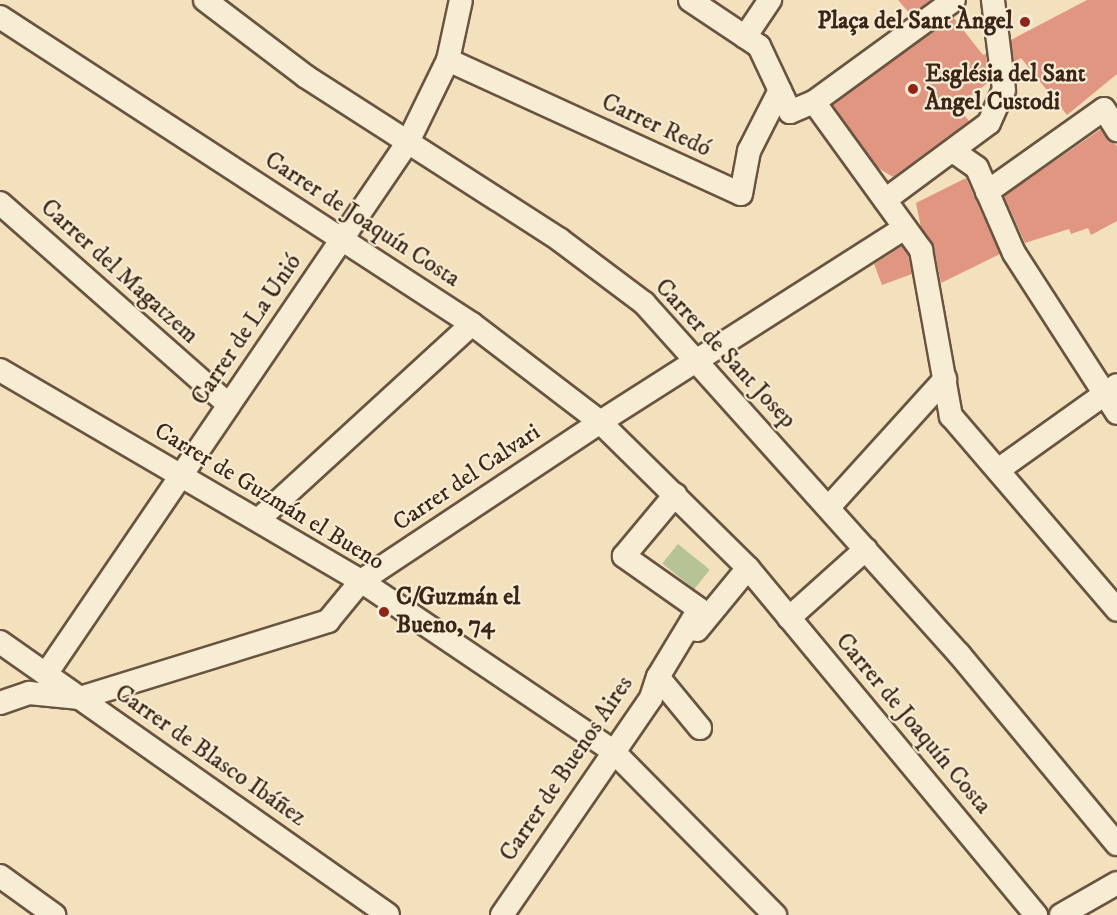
<!DOCTYPE html>
<html>
<head>
<meta charset="utf-8">
<style>
  body { margin:0 }
  #map { position:relative; width:1117px; height:915px; overflow:hidden; background:#f3e1bd; font-family:"IM FELL DW Pica",serif }
  div>[style] { position:absolute }
  [style*='--x'] { left:calc(var(--x)*1px); top:calc(var(--y)*1px); width:calc(var(--w)*1px); rotate:calc(var(--a)*1deg) }
  .green>* { inset:0; background:#b6c495; transform-origin:0 0 }
  .building>* { inset:0; background:#e19682 }
  .roads { filter:drop-shadow(2px 0 #695440) drop-shadow(-2px 0 #695440) drop-shadow(0 2px #695440) drop-shadow(0 -2px #695440) }
  .minor>* { height:22px; margin:-11px; padding:0 11px; transform-origin:11px; border-radius:11px; background:#f7ecd4 }
  .dots>* { width:16px; height:16px; translate:-50% -50%; box-sizing:border-box; border:3px solid #f7ecd4; border-radius:50% }
  span { translate:-50% -50%; white-space:nowrap; text-align:center; line-height:1.15; -webkit-text-stroke:4.5px #f7ecd4; paint-order:stroke }
  .poi-label { font-size:24px; color:#3b2517; font-weight:700 }
  .right { translate:-100% -50%; text-align:right }
  .left { translate:0 -50%; text-align:left }
  .street-label { font-size:24px; color:#3b2517 }
</style>
</head>
<body>
<div id="map">
  <div class="green">
    <div style="left:678px;top:544px;width:41px;height:25px;rotate:39deg"></div>
  </div>
  <div class="building">
    <div style="clip-path:polygon(898px 0,931px 0,911px 15px)"></div>
    <div style="clip-path:polygon(1087px 0,1117px 0,1117px 74px,1067px 115px,1021px 58px,1014px 63px,1011px 40px)"></div>
    <div style="clip-path:polygon(953px 17px,983px 55px,986px 54px,989px 82px,957px 106px,969px 121px,893px 177px,878px 168px,833px 105px)"></div>
    <div style="clip-path:polygon(1101px 129px,1117px 146px,1117px 221px,1091px 235px,1088px 228px,1071px 234px,1069px 229px,1025px 243px,1004px 196px)"></div>
    <div style="clip-path:polygon(966px 178px,1000px 254px,941px 283px,934px 248px,921px 228px,916px 203px)"></div>
    <div style="clip-path:polygon(902px 246px,908px 255px,912px 274px,882px 285px,874px 264px)"></div>
  </div>
  <div class="roads">
    <div class="minor">
      <div style="--x:205;--y:0;--w:126;--a:37.2"></div>
      <div style="--x:305;--y:76;--w:303;--a:32.7"></div>
      <div style="--x:560;--y:240;--w:105;--a:36.9"></div>
      <div style="--x:644;--y:303;--w:472;--a:48.1"></div>
      <div style="--x:959;--y:654;--w:247;--a:50.3"></div>
      <div style="--x:690;--y:0;--w:83;--a:33.7"></div>
      <div style="--x:759;--y:46;--w:73;--a:64.8"></div>
      <div style="--x:790;--y:112;--w:26;--a:-23"></div>
      <div style="--x:814;--y:102;--w:183;--a:54.1"></div>
      <div style="--x:921;--y:250;--w:169;--a:79.8"></div>
      <div style="--x:951;--y:416;--w:255;--a:49.4"></div>
      <div style="--x:0;--y:17;--w:563;--a:33.04"></div>
      <div style="--x:472;--y:324;--w:161;--a:37.4"></div>
      <div style="--x:600;--y:422;--w:208;--a:44.6"></div>
      <div style="--x:748;--y:568;--w:451;--a:50.3"></div>
      <div style="--x:745;--y:37;--w:45;--a:-56"></div>
      <div style="--x:448;--y:60;--w:322;--a:24.6"></div>
      <div style="--x:741;--y:194;--w:44;--a:-79.5"></div>
      <div style="--x:749;--y:151;--w:68;--a:-63.1"></div>
      <div style="--x:814;--y:102;--w:173;--a:-36.1"></div>
      <div style="--x:953;--y:151;--w:29;--a:35"></div>
      <div style="--x:977;--y:168;--w:93;--a:66.5"></div>
      <div style="--x:1014;--y:253;--w:190;--a:57.2"></div>
      <div style="--x:987;--y:192;--w:143;--a:-35.4"></div>
      <div style="--x:1104;--y:109;--w:25;--a:58"></div>
      <div style="--x:885;--y:200;--w:129;--a:-36.5"></div>
      <div style="--x:989;--y:123;--w:36;--a:-66"></div>
      <div style="--x:1004;--y:90;--w:91;--a:-97"></div>
      <div style="--x:0;--y:203;--w:305;--a:41.4"></div>
      <div style="--x:0;--y:370;--w:418;--a:30.3"></div>
      <div style="--x:361;--y:581;--w:304;--a:34"></div>
      <div style="--x:613;--y:751;--w:231;--a:45.4"></div>
      <div style="--x:998;--y:470;--w:146;--a:-35.5"></div>
      <div style="--x:829;--y:507;--w:173;--a:-47.8"></div>
      <div style="--x:258;--y:520;--w:290;--a:-42.5"></div>
      <div style="--x:789;--y:618;--w:103;--a:-41.9"></div>
      <div style="--x:697;--y:630;--w:80;--a:-50.6"></div>
      <div style="--x:0;--y:642;--w:474;--a:35.1"></div>
      <div style="--x:46;--y:674;--w:643;--a:-55.77"></div>
      <div style="--x:408;--y:142;--w:91;--a:-64"></div>
      <div style="--x:448;--y:60;--w:61;--a:-77.8"></div>
      <div style="--x:658;--y:677;--w:66;--a:50.5"></div>
      <div style="--x:0;--y:703;--w:31;--a:-19"></div>
      <div style="--x:29;--y:693;--w:51;--a:5.6"></div>
      <div style="--x:80;--y:698;--w:260;--a:-17.2"></div>
      <div style="--x:328;--y:621;--w:52;--a:-50.5"></div>
      <div style="--x:361;--y:581;--w:287;--a:-33.6"></div>
      <div style="--x:600;--y:422;--w:361;--a:-32.5"></div>
      <div style="--x:0;--y:876;--w:67;--a:35.8"></div>
      <div style="--x:502;--y:915;--w:263;--a:-55.5"></div>
      <div style="--x:651;--y:698;--w:22;--a:-72"></div>
      <div style="--x:658;--y:677;--w:79;--a:-58.9"></div>
      <div style="--x:699;--y:609;--w:92;--a:-144.8"></div>
      <div style="--x:624;--y:556;--w:80;--a:-50.1"></div>
      <div style="--x:1061;--y:915;--w:64;--a:-29.7"></div>
    </div>
  </div>
  <div class="dots">
    <div style="left:1025px;top:22px;background:#8f2418"></div>
    <div style="left:913px;top:89px;background:#8f2418"></div>
    <div style="left:384px;top:612px;background:#8f2418"></div>
  </div>
  <div class="poi-label">
    <span class="right" style="left:1013px;top:22px">Plaça del Sant Àngel</span>
    <span class="left" style="left:925px;top:89px">Església del Sant<br>Àngel Custodi</span>
    <span class="left" style="left:396px;top:612px">C/Guzmán el<br>Bueno, 74</span>
  </div>
  <div class="street-label">
    <span style="left:656px;top:126px;rotate:25deg">Carrer Redó</span>
    <span style="left:362px;top:220px;rotate:33deg">Carrer de Joaquín Costa</span>
    <span style="left:119px;top:272px;rotate:42deg">Carrer del Magatzem</span>
    <span style="left:247px;top:330px;rotate:-56deg">Carrer de La Unió</span>
    <span style="left:725px;top:354px;rotate:47deg">Carrer de Sant Josep</span>
    <span style="left:467px;top:478px;rotate:-34deg">Carrer del Calvari</span>
    <span style="left:269px;top:497px;rotate:31deg">Carrer de Guzmán el Bueno</span>
    <span style="left:913px;top:724px;rotate:50deg">Carrer de Joaquín Costa</span>
    <span style="left:210px;top:756px;rotate:35deg">Carrer de Blasco Ibáñez</span>
    <span style="left:567px;top:769px;rotate:-56deg">Carrer de Buenos Aires</span>
  </div>
</div>
</body>
</html>
